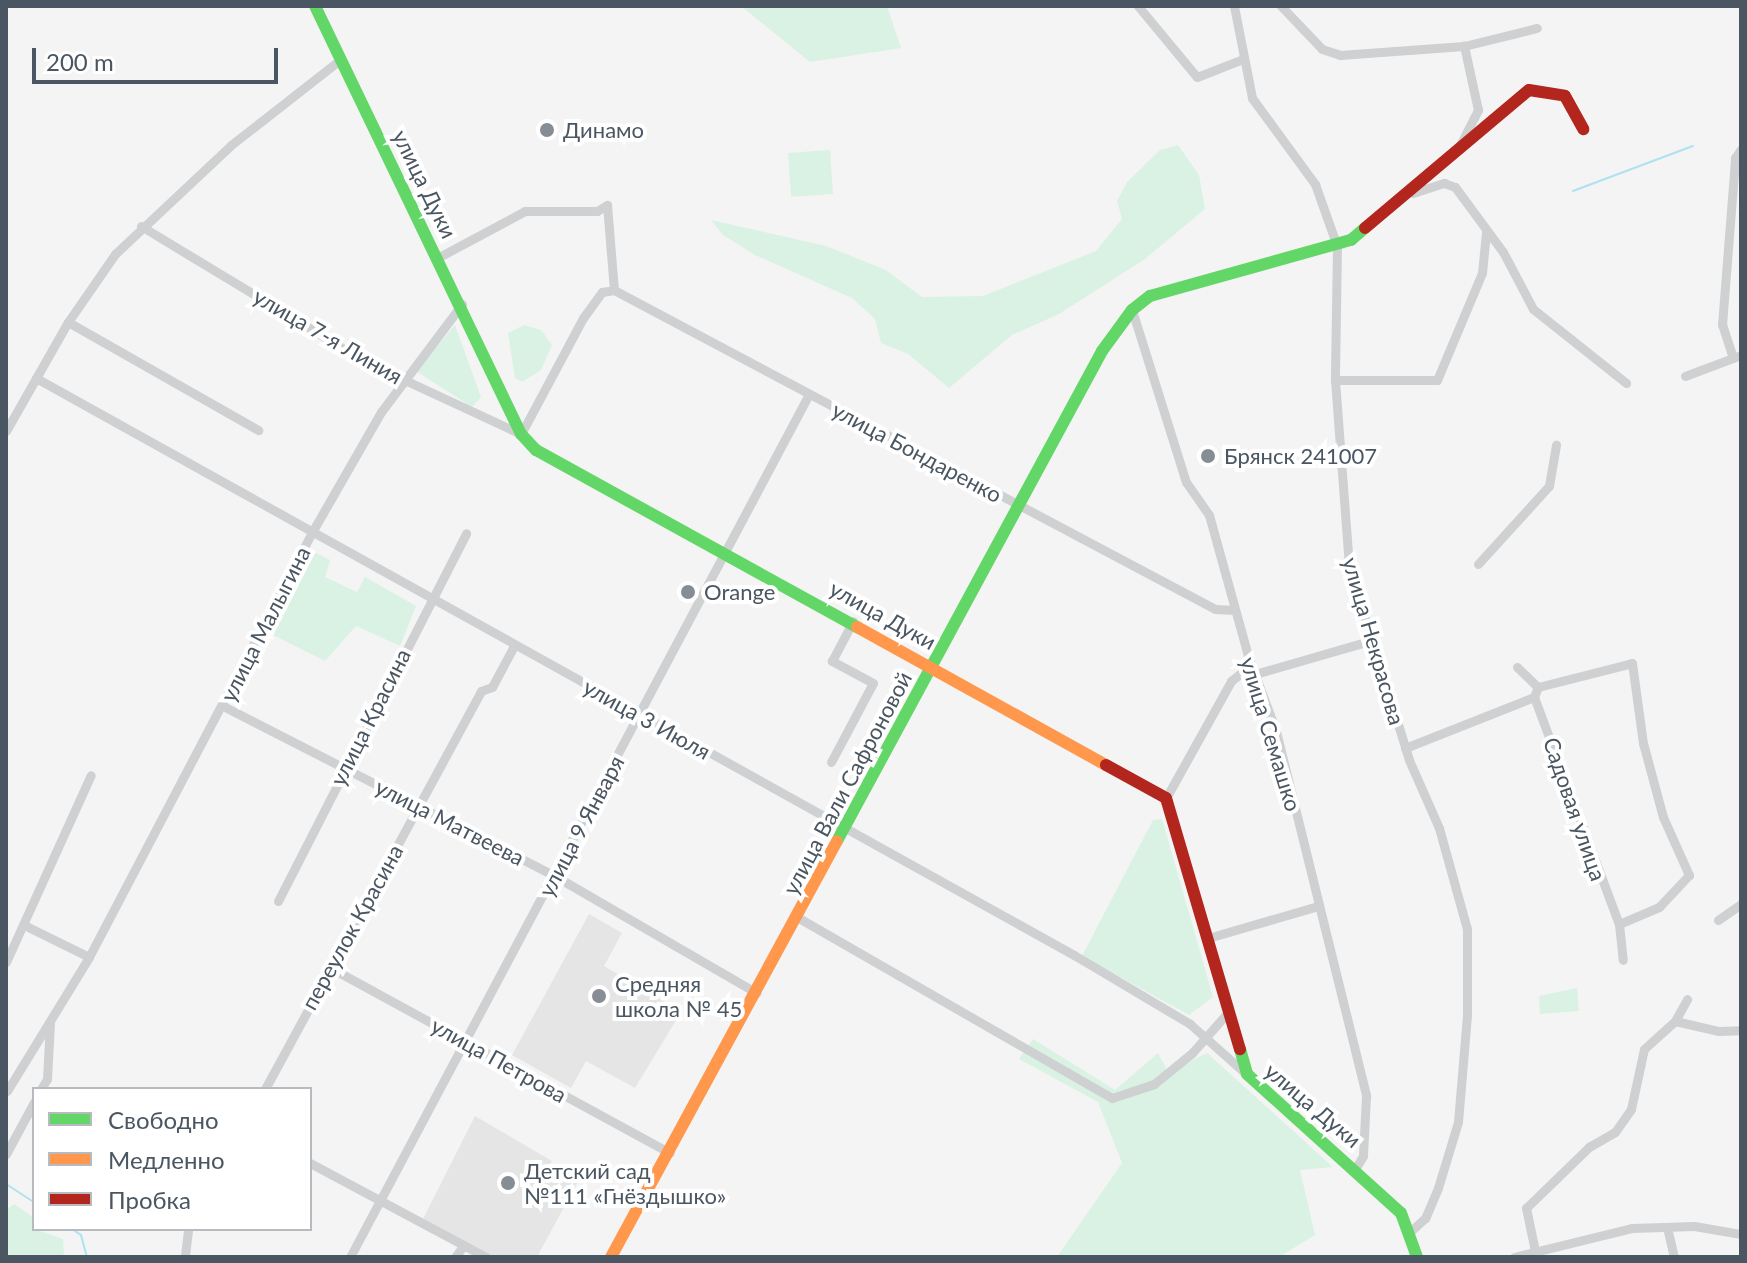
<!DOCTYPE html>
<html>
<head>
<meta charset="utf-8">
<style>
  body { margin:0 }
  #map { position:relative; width:1747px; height:1263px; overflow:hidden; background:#f4f4f4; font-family:Lato,sans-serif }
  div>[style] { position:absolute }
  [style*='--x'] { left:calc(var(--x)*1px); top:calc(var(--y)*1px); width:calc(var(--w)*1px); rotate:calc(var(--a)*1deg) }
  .education>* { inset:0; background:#e6e5e6 }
  .green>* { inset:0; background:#d9f2e3; transform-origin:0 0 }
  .stream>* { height:2px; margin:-1px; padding:0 1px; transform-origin:1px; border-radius:1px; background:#aee2f0 }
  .street>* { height:9px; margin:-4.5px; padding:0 4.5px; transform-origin:4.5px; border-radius:4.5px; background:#ced0d2 }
  .fast>* { height:12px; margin:-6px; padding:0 6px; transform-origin:6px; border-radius:6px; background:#63d668 }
  .slow>* { height:12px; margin:-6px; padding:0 6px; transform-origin:6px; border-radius:6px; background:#ff974d }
  .jam>* { height:12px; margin:-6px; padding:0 6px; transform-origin:6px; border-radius:6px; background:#b3261e }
  .dots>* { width:22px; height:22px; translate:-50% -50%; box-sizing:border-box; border:4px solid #fff; border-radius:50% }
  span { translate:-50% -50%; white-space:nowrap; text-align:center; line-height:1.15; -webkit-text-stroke:8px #fff; paint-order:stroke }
  .poi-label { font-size:22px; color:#4a5661 }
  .left { translate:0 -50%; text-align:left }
  .street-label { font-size:22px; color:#4a5661 }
  .frame { position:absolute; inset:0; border:8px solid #4a5661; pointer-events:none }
  .legend { position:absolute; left:32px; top:1087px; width:280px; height:144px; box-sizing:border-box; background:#fff; border:2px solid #b7bbc0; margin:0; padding:10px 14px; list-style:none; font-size:24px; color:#4a5661 }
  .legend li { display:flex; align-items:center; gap:16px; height:40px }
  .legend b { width:40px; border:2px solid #b7bbc0 }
  .scale { position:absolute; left:32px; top:48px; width:246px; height:36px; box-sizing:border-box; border:4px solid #4a5661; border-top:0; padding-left:10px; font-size:24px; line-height:28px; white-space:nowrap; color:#4a5661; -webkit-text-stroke:6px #fff; paint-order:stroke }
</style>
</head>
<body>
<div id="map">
  <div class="education">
    <div style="clip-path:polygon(589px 914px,622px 933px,604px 966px,681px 1012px,635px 1088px,586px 1061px,571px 1088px,512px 1055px)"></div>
    <div style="clip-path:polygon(475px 1116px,552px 1161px,549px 1165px,558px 1171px,562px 1165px,581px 1176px,537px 1257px,495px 1257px,423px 1219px)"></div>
  </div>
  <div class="green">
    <div style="clip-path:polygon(741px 6px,887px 6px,901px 48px,810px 62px)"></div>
    <div style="clip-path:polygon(1178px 145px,1199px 175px,1205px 209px,1145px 259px,1059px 314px,1012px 335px,949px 388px,908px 354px,881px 343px,875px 319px,852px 298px,755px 255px,723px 235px,711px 220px,826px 246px,886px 270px,922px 297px,983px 296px,1096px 251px,1122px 219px,1117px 201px,1127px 182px,1160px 150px)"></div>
    <div style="left:830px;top:150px;width:44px;height:42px;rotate:86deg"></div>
    <div style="clip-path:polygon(455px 325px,481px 397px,472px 407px,416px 371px)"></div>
    <div style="clip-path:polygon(524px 325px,541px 330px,552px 345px,541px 370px,522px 382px,515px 378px,508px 333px)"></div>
    <div style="clip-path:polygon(314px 552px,330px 560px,325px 577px,357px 592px,365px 577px,416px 606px,400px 646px,356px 626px,325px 661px,271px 634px)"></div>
    <div style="clip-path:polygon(1162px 819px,1213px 997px,1189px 1015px,1082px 956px,1153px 820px)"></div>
    <div style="clip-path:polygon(1577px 988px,1579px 1011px,1540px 1014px,1539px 996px)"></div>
    <div style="clip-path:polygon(1033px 1039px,1115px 1090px,1158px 1053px,1168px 1072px,1207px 1053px,1333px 1167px,1300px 1170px,1315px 1235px,1279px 1257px,1057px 1257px,1122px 1163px,1098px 1102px,1019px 1059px)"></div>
    <div style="clip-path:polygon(14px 1204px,34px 1218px,34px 1229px,63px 1239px,64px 1257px,6px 1257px,6px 1210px)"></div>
  </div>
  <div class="stream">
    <div style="--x:1573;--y:191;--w:128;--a:-20.6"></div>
    <div style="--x:6;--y:1184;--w:33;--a:33"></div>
    <div style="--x:72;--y:1229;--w:11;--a:34"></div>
    <div style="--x:81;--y:1235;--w:23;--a:75"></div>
  </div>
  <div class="street">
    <div style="--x:1138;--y:6;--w:92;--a:50.3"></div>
    <div style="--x:1197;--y:77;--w:49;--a:-21.4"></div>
    <div style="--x:1234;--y:6;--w:94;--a:78.9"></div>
    <div style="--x:1252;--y:98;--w:107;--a:53.8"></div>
    <div style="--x:1315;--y:184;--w:66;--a:70.5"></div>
    <div style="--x:1337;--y:246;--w:134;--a:90.9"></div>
    <div style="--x:1335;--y:380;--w:187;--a:85.7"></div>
    <div style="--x:1349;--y:566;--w:203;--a:72.8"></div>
    <div style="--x:1409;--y:760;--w:74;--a:66.2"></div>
    <div style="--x:1439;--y:828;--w:105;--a:74.5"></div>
    <div style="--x:1467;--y:929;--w:86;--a:90"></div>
    <div style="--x:1467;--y:1015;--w:107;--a:94.8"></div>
    <div style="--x:1458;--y:1122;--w:69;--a:106.9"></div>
    <div style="--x:1438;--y:1188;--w:33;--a:113"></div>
    <div style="--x:1425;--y:1218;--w:21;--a:137"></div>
    <div style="--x:1281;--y:6;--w:59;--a:46.4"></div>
    <div style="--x:1322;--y:49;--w:19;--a:18"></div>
    <div style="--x:1340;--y:55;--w:124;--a:-4.2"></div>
    <div style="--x:1464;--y:46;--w:75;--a:-13.9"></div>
    <div style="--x:1459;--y:147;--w:42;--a:-62.8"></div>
    <div style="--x:1478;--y:110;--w:66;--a:-102.3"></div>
    <div style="--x:1413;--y:193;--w:33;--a:-18"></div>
    <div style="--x:1444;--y:183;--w:12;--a:20"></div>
    <div style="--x:1455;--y:187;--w:81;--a:53.6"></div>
    <div style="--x:1503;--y:252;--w:64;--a:62.2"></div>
    <div style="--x:1533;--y:309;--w:119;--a:38.5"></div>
    <div style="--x:141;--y:226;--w:263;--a:31.2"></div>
    <div style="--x:366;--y:362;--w:171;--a:24.9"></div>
    <div style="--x:521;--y:434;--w:132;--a:-61.9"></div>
    <div style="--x:583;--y:318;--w:32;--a:-54"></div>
    <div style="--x:602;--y:292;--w:12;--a:-9"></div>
    <div style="--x:614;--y:290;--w:680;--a:27.96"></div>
    <div style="--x:1215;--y:609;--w:20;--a:3"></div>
    <div style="--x:439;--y:257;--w:98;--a:-28.1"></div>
    <div style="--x:525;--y:211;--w:72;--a:0"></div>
    <div style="--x:597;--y:211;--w:12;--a:-31"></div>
    <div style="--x:607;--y:205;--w:85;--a:85.3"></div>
    <div style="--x:1132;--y:310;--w:180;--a:72.6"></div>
    <div style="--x:1186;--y:482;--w:40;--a:55.1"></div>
    <div style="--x:1209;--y:515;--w:146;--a:74.5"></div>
    <div style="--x:1248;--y:656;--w:80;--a:69.5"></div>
    <div style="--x:1276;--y:731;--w:376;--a:76.1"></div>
    <div style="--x:1366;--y:1096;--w:60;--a:92.9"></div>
    <div style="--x:1363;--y:1156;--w:13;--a:122"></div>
    <div style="--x:68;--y:322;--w:219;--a:29.6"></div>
    <div style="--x:1733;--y:358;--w:35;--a:-108"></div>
    <div style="--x:1722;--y:325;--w:168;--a:-85.5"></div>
    <div style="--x:1735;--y:158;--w:11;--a:-56"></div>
    <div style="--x:1685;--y:376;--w:60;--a:-20.6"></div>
    <div style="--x:36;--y:378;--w:1188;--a:29.07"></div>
    <div style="--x:1074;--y:955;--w:135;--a:30.7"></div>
    <div style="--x:1190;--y:1024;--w:74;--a:41.7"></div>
    <div style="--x:1335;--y:380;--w:102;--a:0"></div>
    <div style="--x:1437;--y:380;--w:116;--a:-67.2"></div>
    <div style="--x:1482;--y:273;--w:41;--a:-84.4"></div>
    <div style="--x:6;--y:431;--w:125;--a:-60.4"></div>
    <div style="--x:68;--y:322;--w:83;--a:-55.3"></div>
    <div style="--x:115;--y:254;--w:159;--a:-43.2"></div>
    <div style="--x:231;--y:145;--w:140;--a:-38"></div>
    <div style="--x:1478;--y:564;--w:105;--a:-47.7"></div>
    <div style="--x:1549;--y:486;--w:42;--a:-80.3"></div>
    <div style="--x:1517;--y:667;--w:29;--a:44"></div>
    <div style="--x:1538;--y:687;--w:11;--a:112"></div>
    <div style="--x:1534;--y:697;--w:242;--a:69.5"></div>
    <div style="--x:1619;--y:924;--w:36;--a:84"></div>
    <div style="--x:1255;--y:674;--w:123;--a:-16.1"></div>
    <div style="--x:1538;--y:687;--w:97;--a:-14.3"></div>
    <div style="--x:1632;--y:663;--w:81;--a:82.2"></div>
    <div style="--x:1643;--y:743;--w:77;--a:74.9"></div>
    <div style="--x:1663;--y:817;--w:64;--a:65.9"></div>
    <div style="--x:1689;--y:875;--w:44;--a:133.2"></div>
    <div style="--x:1659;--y:907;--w:43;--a:157"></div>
    <div style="--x:223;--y:706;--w:373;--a:27.1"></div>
    <div style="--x:555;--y:876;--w:233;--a:30.1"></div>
    <div style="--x:1405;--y:748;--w:139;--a:-21.6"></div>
    <div style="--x:831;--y:762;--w:89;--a:-62"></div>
    <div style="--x:873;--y:683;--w:47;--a:-151.8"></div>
    <div style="--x:832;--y:661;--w:45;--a:-62.3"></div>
    <div style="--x:1166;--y:798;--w:134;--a:-60.9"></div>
    <div style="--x:1231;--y:681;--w:26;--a:-39"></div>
    <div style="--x:278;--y:901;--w:413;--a:-62.9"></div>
    <div style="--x:797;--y:917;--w:363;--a:29.9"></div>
    <div style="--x:1112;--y:1098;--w:44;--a:-18.4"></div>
    <div style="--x:1154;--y:1084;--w:49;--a:-39.2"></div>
    <div style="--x:1192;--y:1053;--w:56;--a:-48.6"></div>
    <div style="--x:1718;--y:920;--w:28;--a:-35"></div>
    <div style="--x:24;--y:925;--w:72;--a:26.2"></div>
    <div style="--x:1208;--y:938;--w:115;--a:-16.2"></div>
    <div style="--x:6;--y:962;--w:205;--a:-65.6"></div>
    <div style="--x:329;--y:967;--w:388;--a:28.6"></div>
    <div style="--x:1675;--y:1021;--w:44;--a:13.1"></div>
    <div style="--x:1718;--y:1031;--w:23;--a:-2"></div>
    <div style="--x:41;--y:1089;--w:12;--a:-59"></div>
    <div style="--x:47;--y:1079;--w:57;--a:-87"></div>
    <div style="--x:265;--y:1089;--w:453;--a:-61.5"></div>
    <div style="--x:481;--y:691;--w:12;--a:-20"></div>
    <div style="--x:492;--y:687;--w:47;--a:-61.8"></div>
    <div style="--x:7;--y:1091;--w:157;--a:-58.5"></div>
    <div style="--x:89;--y:957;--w:478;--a:-62.3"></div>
    <div style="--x:311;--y:534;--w:141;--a:-60.2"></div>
    <div style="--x:381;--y:412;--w:135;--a:-53.1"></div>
    <div style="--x:6;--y:1154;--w:59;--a:-61.7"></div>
    <div style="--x:310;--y:1163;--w:200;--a:28.1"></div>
    <div style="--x:1667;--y:1227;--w:31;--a:77"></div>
    <div style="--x:1535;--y:1251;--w:44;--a:-101.8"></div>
    <div style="--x:1526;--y:1208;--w:88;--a:-44.1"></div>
    <div style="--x:1589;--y:1147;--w:30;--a:-30"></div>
    <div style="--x:1615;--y:1132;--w:28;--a:-55"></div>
    <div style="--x:1631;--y:1109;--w:61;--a:-77.8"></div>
    <div style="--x:1644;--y:1049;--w:42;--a:-42.1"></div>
    <div style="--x:1675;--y:1021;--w:25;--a:-61"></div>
    <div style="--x:185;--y:1255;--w:26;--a:-83"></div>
    <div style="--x:350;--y:1257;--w:977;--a:-61.99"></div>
    <div style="--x:455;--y:1257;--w:15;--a:-53"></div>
    <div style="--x:1514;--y:1257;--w:122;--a:-13.8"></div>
    <div style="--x:1632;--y:1228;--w:62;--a:-1.8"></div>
    <div style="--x:1694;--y:1226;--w:48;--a:9.7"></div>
  </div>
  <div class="fast">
    <div style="--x:315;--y:6;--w:475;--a:64.3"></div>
    <div style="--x:521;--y:434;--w:22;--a:47"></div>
    <div style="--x:536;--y:450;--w:367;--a:28.9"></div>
    <div style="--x:837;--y:841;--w:557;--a:-61.59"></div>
    <div style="--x:1102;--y:351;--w:51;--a:-53.8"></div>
    <div style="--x:1132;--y:310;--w:23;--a:-38"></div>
    <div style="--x:1150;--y:296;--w:209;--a:-15.6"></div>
    <div style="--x:1351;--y:240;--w:18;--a:-41"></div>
    <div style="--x:1240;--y:1049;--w:26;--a:74"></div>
    <div style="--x:1247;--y:1074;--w:207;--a:42.1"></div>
    <div style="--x:1401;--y:1213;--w:47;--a:70"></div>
  </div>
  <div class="slow">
    <div style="--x:857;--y:627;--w:285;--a:29"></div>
    <div style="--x:611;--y:1257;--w:473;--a:-61.5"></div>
  </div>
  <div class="jam">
    <div style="--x:1365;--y:228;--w:214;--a:-40.1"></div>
    <div style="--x:1529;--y:90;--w:36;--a:9"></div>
    <div style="--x:1565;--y:96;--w:38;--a:61"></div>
    <div style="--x:1106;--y:765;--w:68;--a:28.8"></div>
    <div style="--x:1166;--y:798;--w:262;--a:73.6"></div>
  </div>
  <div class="dots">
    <div style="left:547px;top:130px;background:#868d94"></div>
    <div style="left:1208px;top:456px;background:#868d94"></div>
    <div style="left:688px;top:592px;background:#868d94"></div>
    <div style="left:599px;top:996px;background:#868d94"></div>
    <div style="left:508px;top:1183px;background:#868d94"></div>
  </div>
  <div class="poi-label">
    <span class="left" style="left:563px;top:130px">Динамо</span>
    <span class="left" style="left:1224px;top:456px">Брянск 241007</span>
    <span class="left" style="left:704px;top:592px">Orange</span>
    <span class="left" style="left:615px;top:996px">Средняя<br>школа № 45</span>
    <span class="left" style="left:524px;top:1183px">Детский сад<br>№111 «Гнёздышко»</span>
  </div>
  <div class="street-label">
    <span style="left:425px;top:184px;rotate:64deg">улица Дуки</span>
    <span style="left:328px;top:336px;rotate:30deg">улица 7-я Линия</span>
    <span style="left:917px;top:452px;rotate:28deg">улица Бондаренко</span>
    <span style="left:883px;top:615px;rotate:29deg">улица Дуки</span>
    <span style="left:265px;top:624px;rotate:-63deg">улица Малыгина</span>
    <span style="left:1374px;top:641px;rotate:74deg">улица Некрасова</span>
    <span style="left:370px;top:717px;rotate:-63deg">улица Красина</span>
    <span style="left:647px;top:719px;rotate:29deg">улица 3 Июля</span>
    <span style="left:1271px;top:734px;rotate:73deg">улица Семашко</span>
    <span style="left:847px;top:783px;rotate:-62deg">улица Вали Сафроновой</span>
    <span style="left:1575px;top:809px;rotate:71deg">Садовая улица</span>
    <span style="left:450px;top:822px;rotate:27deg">улица Матвеева</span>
    <span style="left:581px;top:826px;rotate:-62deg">улица 9 Января</span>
    <span style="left:352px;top:927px;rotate:-61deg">переулок Красина</span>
    <span style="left:499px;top:1060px;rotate:29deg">улица Петрова</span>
    <span style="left:1313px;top:1105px;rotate:40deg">улица Дуки</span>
  </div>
  <div class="frame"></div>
  <ul class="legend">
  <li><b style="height:10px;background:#63d668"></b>Свободно</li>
  <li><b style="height:10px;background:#ff974d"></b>Медленно</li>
  <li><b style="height:10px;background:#b3261e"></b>Пробка</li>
  </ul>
  <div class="scale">200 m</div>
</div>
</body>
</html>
